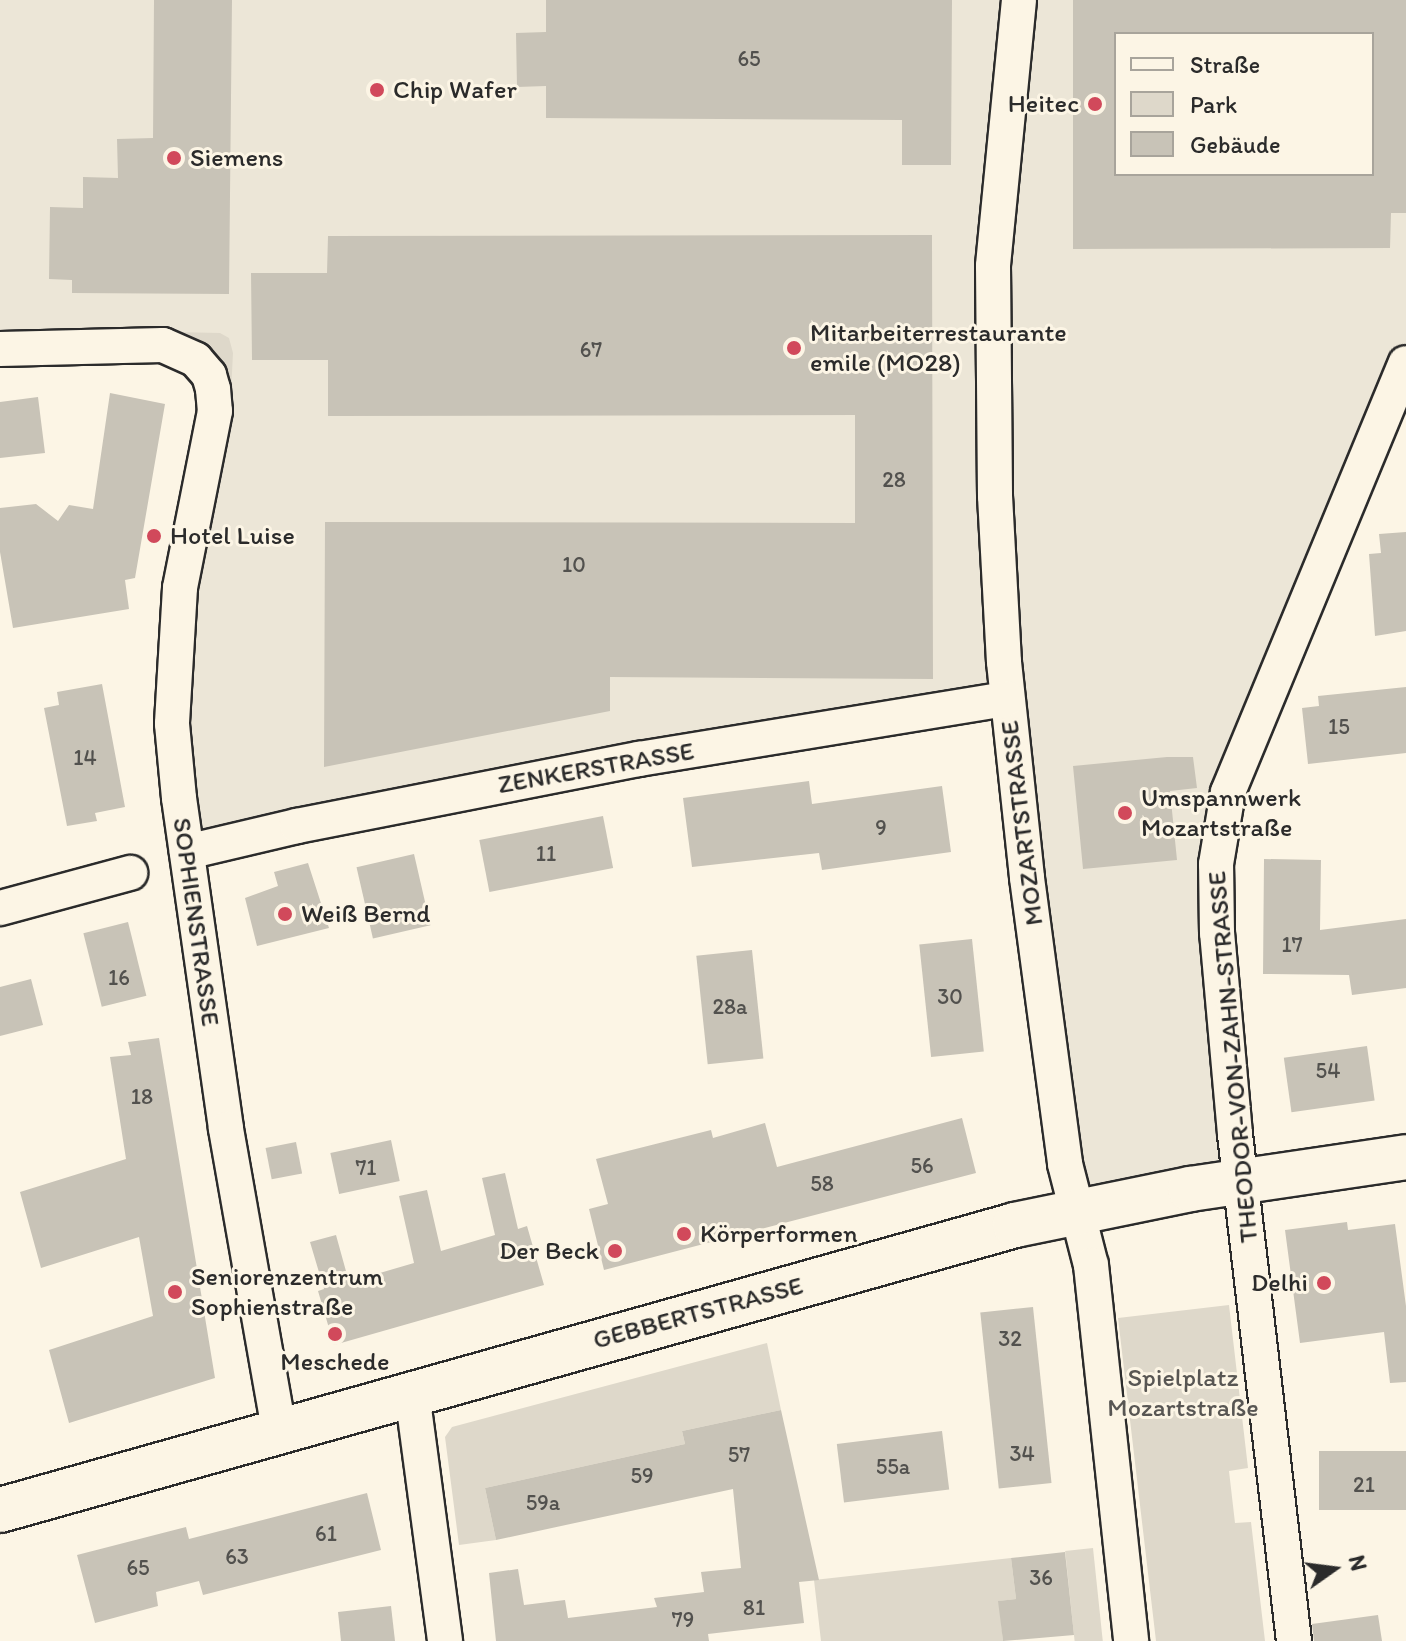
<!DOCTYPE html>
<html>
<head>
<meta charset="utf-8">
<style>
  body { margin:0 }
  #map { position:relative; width:1406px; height:1641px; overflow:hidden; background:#fcf5e5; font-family:Itim,sans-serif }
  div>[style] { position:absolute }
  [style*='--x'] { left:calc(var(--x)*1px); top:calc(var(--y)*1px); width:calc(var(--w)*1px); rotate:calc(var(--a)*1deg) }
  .built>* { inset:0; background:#ece6d7 }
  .green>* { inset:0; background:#ded8ca; transform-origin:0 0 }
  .building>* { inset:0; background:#c8c3b7; transform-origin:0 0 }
  .roads { filter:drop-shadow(2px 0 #2b2b2b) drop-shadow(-2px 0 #2b2b2b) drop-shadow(0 2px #2b2b2b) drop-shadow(0 -2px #2b2b2b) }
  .street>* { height:34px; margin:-17px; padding:0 17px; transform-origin:17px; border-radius:17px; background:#fcf5e5 }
  .secondary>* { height:44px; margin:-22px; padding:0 22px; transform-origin:22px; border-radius:22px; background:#fcf5e5 }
  .dots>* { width:22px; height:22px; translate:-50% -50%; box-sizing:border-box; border:4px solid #fcf5e5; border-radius:50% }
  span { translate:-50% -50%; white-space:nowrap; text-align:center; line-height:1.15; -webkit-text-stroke:6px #fcf5e5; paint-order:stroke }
  .number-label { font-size:22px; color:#52514e }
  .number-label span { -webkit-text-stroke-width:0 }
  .poi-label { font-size:26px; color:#2b2b2b }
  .left { translate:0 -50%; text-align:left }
  .right { translate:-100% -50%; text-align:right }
  .street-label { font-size:26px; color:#2b2b2b }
  .park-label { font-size:26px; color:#585653 }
  .legend { position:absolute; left:1114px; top:32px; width:260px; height:144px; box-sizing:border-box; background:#fcf5e5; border:2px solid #a8a49b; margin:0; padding:10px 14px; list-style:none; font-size:24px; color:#2b2b2b }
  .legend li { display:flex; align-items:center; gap:16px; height:40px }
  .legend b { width:40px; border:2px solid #a8a49b }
  .north { position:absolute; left:1294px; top:1529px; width:80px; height:80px; -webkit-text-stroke:6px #fcf5e5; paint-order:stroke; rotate:76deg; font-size:22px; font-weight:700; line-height:32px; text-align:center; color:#2b2b2b }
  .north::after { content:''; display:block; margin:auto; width:28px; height:36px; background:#2b2b2b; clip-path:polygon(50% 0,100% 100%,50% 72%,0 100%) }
</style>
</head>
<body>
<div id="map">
  <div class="built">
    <div style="clip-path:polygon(evenodd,0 0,1406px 0,1406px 359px,1214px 847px,1236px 1180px,1072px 1207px,1005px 700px,185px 846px,170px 661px,224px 350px,0 347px,0 0,1116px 34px,1372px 34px,1372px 174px,1116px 174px,1116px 34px)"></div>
  </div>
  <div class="green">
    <div style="clip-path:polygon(174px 332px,220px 333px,229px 338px,233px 353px,231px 393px,223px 366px,209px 350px)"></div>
    <div style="clip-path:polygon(1229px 1305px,1248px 1468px,1229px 1471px,1235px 1523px,1251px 1522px,1265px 1641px,1156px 1641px,1118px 1318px)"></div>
    <div style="clip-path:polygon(767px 1343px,781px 1410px,682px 1431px,685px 1444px,485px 1488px,496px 1540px,459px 1545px,445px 1437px,452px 1427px)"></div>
    <div style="left:1093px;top:1548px;width:94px;height:28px;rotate:84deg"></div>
    <div style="clip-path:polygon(1011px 1558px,1016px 1599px,999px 1601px,1003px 1641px,821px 1641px,814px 1580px)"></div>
  </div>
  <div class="building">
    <div style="clip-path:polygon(154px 0,232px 0,229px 294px,72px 293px,72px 280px,49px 279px,50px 207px,83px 208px,83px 177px,118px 178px,117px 139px,153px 138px)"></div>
    <div style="clip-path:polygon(546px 0,952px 0,951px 165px,902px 165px,902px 120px,546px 118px,546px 86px,517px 87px,516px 33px,546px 32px)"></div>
    <div style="clip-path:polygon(evenodd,1073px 0,1406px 0,1406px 213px,1391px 213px,1390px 248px,1073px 249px,1073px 0,1116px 34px,1372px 34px,1372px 174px,1116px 174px,1116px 34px)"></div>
    <div style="clip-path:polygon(932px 235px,933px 679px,610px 677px,610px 711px,324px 767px,325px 522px,855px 523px,855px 415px,328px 416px,328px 360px,252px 360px,251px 273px,327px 273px,328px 236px)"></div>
    <div style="clip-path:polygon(110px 393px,165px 404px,135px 578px,125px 580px,129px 609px,13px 628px,0 552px,0 508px,36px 504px,58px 521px,69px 505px,93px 509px)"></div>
    <div style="clip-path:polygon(38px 397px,45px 453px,0 458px,0 402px)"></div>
    <div style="clip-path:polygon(1406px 532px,1406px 631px,1375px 636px,1369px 554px,1381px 553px,1379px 534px)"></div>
    <div style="clip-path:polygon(102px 684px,125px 807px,95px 813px,97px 821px,67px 826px,44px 708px,59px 705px,57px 692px)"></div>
    <div style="clip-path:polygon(1406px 687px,1406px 753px,1308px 764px,1302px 708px,1319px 706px,1318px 696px)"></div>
    <div style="clip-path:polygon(1167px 757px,1193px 757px,1197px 788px,1170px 791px,1177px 860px,1083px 869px,1073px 766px)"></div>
    <div style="clip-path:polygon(809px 781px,812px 804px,942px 786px,951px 852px,822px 870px,819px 853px,692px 867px,683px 798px)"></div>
    <div style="left:603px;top:816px;width:53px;height:126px;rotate:79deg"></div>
    <div style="left:414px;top:854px;width:73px;height:59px;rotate:77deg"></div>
    <div style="clip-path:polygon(1264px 859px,1321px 860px,1320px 930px,1406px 919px,1406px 988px,1352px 995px,1349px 975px,1263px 974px)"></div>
    <div style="clip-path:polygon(308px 863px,329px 928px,257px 946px,245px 898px,278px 886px,274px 872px)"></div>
    <div style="left:128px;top:922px;width:76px;height:46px;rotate:76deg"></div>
    <div style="left:972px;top:939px;width:113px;height:53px;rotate:84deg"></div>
    <div style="left:752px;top:950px;width:109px;height:56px;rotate:84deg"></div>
    <div style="clip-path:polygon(31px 979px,43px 1025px,0 1036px,0 987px)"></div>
    <div style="clip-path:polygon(159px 1038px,215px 1378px,69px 1423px,49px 1350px,153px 1316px,139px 1237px,41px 1268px,20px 1192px,126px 1159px,110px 1057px,131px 1055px,128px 1042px)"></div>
    <div style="left:1367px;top:1046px;width:55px;height:84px;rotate:82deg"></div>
    <div style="clip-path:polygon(962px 1118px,976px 1173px,604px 1270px,589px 1209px,608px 1204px,596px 1159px,711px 1130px,713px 1138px,765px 1123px,777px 1167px)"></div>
    <div style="left:391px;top:1140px;width:42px;height:62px;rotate:78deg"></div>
    <div style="left:296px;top:1142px;width:32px;height:31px;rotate:79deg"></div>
    <div style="clip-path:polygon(505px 1173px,518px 1229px,527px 1226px,544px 1285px,334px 1345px,318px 1291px,324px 1289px,310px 1242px,336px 1235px,349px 1282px,414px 1263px,399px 1196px,427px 1190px,441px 1251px,495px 1235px,482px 1178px)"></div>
    <div style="clip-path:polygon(1347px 1222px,1348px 1230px,1395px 1224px,1406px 1306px,1406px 1382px,1390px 1383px,1384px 1332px,1300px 1343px,1285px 1230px)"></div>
    <div style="left:1033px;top:1307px;width:177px;height:53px;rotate:84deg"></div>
    <div style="clip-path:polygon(781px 1410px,819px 1580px,799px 1582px,804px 1623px,708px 1634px,709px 1641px,496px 1641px,489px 1573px,518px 1569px,524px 1605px,565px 1600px,568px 1618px,657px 1607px,654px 1598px,704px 1592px,701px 1572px,741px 1568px,733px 1489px,496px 1540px,485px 1488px,685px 1444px,682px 1431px)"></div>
    <div style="left:942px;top:1431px;width:59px;height:106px;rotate:83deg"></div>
    <div style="left:1406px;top:1451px;width:59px;height:87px;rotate:90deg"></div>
    <div style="clip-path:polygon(367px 1493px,381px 1550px,203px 1595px,199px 1581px,156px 1592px,158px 1606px,95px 1623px,77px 1555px,186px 1527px,189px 1539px)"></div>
    <div style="clip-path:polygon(1065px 1552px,1074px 1635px,1003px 1641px,998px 1601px,1016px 1599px,1011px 1558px)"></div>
    <div style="clip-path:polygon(391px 1606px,395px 1641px,341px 1641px,338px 1612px)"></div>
    <div style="clip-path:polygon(1378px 1615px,1382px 1641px,1314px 1641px,1312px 1624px)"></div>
  </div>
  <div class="roads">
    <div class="street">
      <div style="--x:1019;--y:0;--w:267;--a:95.6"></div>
      <div style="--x:993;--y:266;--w:230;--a:89.5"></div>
      <div style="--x:995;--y:496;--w:166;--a:86.9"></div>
      <div style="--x:1004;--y:662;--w:217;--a:83.9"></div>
      <div style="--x:1027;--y:878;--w:289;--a:82.4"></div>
      <div style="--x:1065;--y:1164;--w:104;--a:75.6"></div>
      <div style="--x:1091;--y:1265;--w:378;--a:83.9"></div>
      <div style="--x:0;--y:349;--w:163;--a:-1.4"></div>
      <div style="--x:163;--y:345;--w:36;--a:24"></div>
      <div style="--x:196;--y:360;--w:20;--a:49"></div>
      <div style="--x:209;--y:375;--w:15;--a:74"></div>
      <div style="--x:213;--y:389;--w:22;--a:85"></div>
      <div style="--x:215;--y:411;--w:180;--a:101.2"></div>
      <div style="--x:180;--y:588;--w:136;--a:93.4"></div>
      <div style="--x:172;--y:724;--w:74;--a:84.6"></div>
      <div style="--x:179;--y:798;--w:334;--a:81.9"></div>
      <div style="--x:226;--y:1129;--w:307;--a:80"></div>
      <div style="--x:187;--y:852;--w:113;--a:-13.3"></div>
      <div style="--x:297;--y:826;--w:349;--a:-11.1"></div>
      <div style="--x:639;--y:759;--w:373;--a:-9.3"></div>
      <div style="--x:0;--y:908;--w:135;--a:-15.1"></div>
      <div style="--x:412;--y:1393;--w:250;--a:82.4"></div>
      <div style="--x:1294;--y:1641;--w:510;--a:-96.64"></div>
      <div style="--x:1235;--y:1134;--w:202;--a:-95.1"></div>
      <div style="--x:1217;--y:933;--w:69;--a:-90.8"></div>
      <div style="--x:1216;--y:864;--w:73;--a:-80.5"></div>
      <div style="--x:1228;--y:792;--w:464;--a:-67.5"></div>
    </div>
    <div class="secondary">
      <div style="--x:0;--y:1510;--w:1054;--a:-15.68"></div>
      <div style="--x:1015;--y:1225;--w:179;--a:-11.6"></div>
      <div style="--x:1190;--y:1189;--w:218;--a:-8.4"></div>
    </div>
  </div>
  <div class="dots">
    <div style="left:377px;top:90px;background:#d1495b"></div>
    <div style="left:1095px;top:104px;background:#d1495b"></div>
    <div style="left:174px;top:158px;background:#d1495b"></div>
    <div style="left:794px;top:348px;background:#d1495b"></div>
    <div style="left:154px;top:536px;background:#d1495b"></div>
    <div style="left:1125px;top:813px;background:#d1495b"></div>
    <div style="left:285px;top:914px;background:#d1495b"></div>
    <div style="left:684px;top:1234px;background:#d1495b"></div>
    <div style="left:615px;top:1251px;background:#d1495b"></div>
    <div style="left:1324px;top:1283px;background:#d1495b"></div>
    <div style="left:175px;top:1292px;background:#d1495b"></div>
    <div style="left:335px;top:1334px;background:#d1495b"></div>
  </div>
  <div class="number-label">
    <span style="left:749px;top:59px">65</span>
    <span style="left:591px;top:350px">67</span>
    <span style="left:894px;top:480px">28</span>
    <span style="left:574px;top:565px">10</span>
    <span style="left:1339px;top:727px">15</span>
    <span style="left:85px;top:758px">14</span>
    <span style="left:881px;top:828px">9</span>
    <span style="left:546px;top:854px">11</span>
    <span style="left:1292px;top:945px">17</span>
    <span style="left:119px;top:978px">16</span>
    <span style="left:950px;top:997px">30</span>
    <span style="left:730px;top:1007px">28a</span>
    <span style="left:1328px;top:1071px">54</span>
    <span style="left:142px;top:1097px">18</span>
    <span style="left:922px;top:1166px">56</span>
    <span style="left:366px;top:1168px">71</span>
    <span style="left:822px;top:1184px">58</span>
    <span style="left:1010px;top:1339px">32</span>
    <span style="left:1022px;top:1454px">34</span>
    <span style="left:739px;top:1455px">57</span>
    <span style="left:893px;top:1467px">55a</span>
    <span style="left:642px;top:1476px">59</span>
    <span style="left:1364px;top:1485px">21</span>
    <span style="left:543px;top:1503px">59a</span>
    <span style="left:326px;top:1534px">61</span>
    <span style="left:237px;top:1557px">63</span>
    <span style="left:138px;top:1568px">65</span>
    <span style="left:1041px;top:1578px">36</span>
    <span style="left:754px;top:1608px">81</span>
    <span style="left:683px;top:1620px">79</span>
  </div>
  <div class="poi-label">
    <span class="left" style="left:393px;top:90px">Chip Wafer</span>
    <span class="right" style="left:1079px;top:104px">Heitec</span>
    <span class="left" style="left:190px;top:158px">Siemens</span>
    <span class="left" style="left:810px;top:348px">Mitarbeiterrestaurante<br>emile (MO28)</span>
    <span class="left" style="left:170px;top:536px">Hotel Luise</span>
    <span class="left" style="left:1141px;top:813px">Umspannwerk<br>Mozartstraße</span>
    <span class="left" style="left:301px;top:914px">Weiß Bernd</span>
    <span class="left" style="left:700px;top:1234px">Körperformen</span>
    <span class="right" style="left:599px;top:1251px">Der Beck</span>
    <span class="left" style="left:191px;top:1292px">Seniorenzentrum<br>Sophienstraße</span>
    <span class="right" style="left:1308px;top:1283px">Delhi</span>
    <span style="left:335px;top:1362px">Meschede</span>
  </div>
  <div class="street-label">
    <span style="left:596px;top:768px;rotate:-10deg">ZENKERSTRASSE</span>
    <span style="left:1022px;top:823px;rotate:-97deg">MOZARTSTRASSE</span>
    <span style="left:196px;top:922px;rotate:82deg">SOPHIENSTRASSE</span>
    <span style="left:1233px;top:1057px;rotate:-95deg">THEODOR-VON-ZAHN-STRASSE</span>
    <span style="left:698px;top:1313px;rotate:-15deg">GEBBERTSTRASSE</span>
  </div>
  <div class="park-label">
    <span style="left:1183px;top:1393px">Spielplatz<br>Mozartstraße</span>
  </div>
  <ul class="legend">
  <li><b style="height:10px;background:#fcf5e5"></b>Straße</li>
  <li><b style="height:22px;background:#ded8ca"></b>Park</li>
  <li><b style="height:22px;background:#c8c3b7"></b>Gebäude</li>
  </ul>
  <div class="north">N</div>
</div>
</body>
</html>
